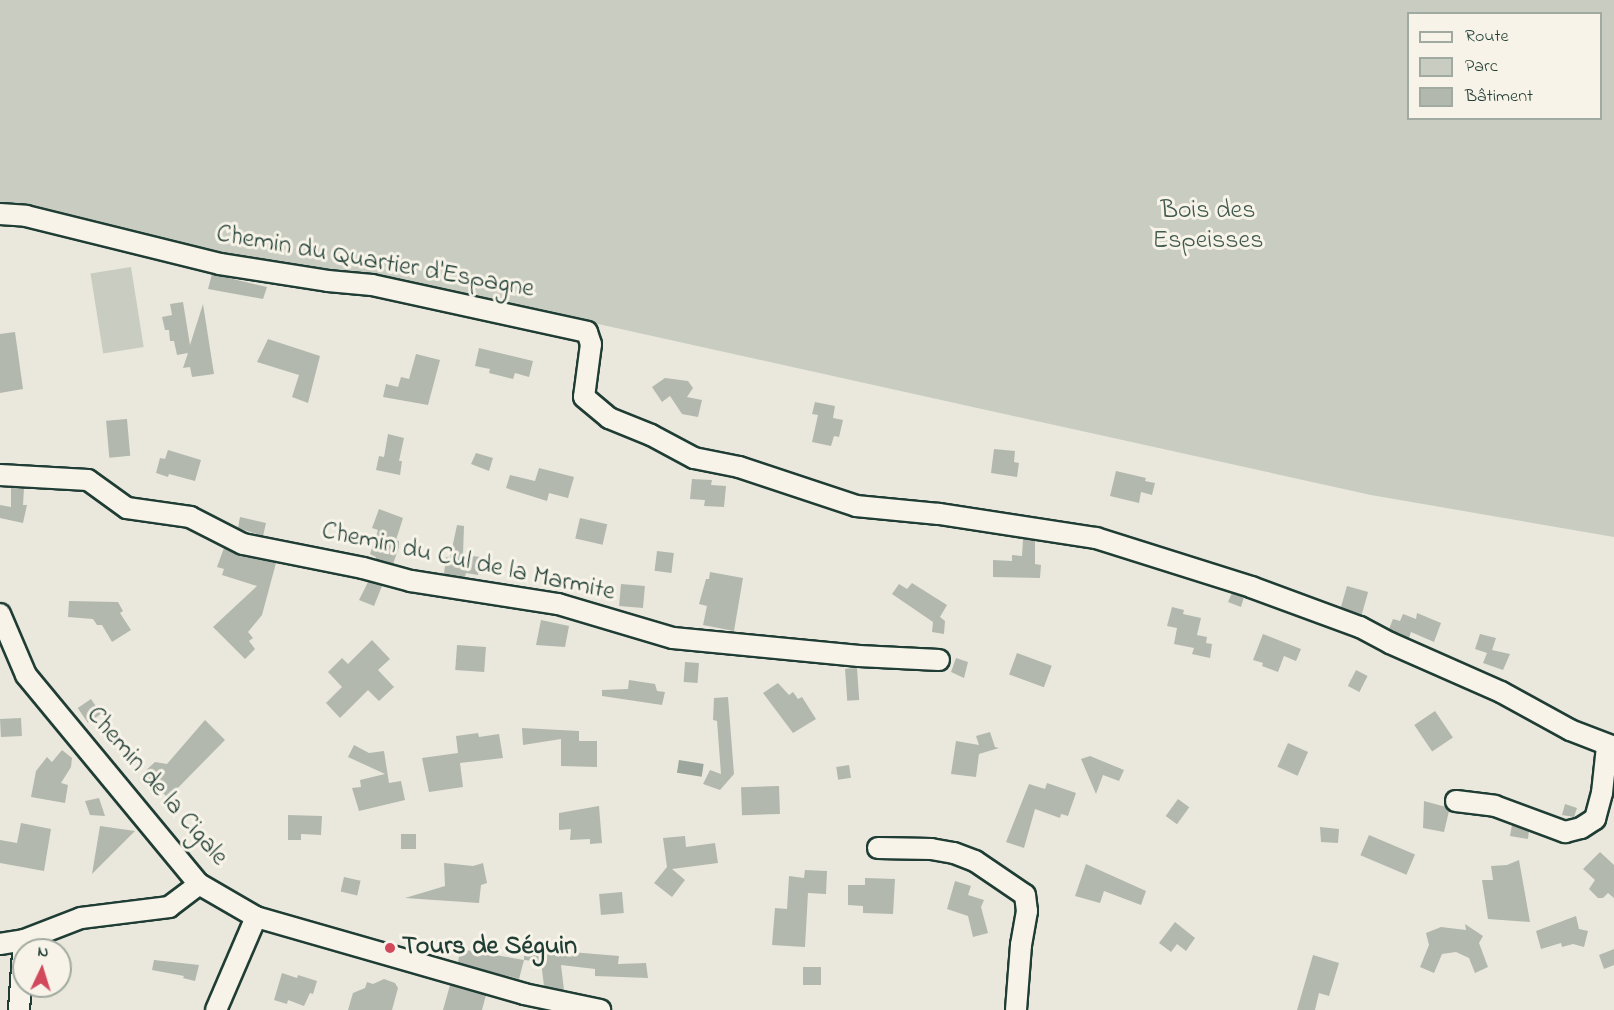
<!DOCTYPE html>
<html>
<head>
<meta charset="utf-8">
<style>
  body { margin:0 }
  #map { position:relative; width:1614px; height:1010px; overflow:hidden; background:#eae8dd; font-family:"Indie Flower",sans-serif }
  div>[style] { position:absolute }
  [style*='--x'] { left:calc(var(--x)*1px); top:calc(var(--y)*1px); width:calc(var(--w)*1px); rotate:calc(var(--a)*1deg) }
  .green>* { inset:0; background:#c8ccc1; transform-origin:0 0 }
  .water>* { inset:0; background:#9ca69c; transform-origin:0 0 }
  .building>* { inset:0; background:#b2b8ae; transform-origin:0 0 }
  .roads { filter:drop-shadow(2px 0 #1f3d34) drop-shadow(-2px 0 #1f3d34) drop-shadow(0 2px #1f3d34) drop-shadow(0 -2px #1f3d34) }
  .minor>* { height:20px; margin:-10px; padding:0 10px; transform-origin:10px; border-radius:10px; background:#f7f3e8 }
  .dots>* { width:16px; height:16px; translate:-50% -50%; box-sizing:border-box; border:3px solid #f7f3e8; border-radius:50% }
  span { translate:-50% -50%; white-space:nowrap; text-align:center; line-height:1.15; -webkit-text-stroke:6px #f7f3e8; paint-order:stroke }
  .park-label { font-size:26px; color:#415a50 }
  .street-label { font-size:26px; color:#1f3d34 }
  .poi-label { font-size:26px; color:#1f3d34; font-weight:700 }
  .left { translate:0 -50%; text-align:left }
  .legend { position:absolute; left:1407px; top:12px; width:195px; height:108px; box-sizing:border-box; background:#f7f3e8; border:2px solid #a1aaa0; margin:0; padding:8px 10px; list-style:none; font-size:18px; color:#1f3d34 }
  .legend li { display:flex; align-items:center; gap:12px; height:30px }
  .legend b { width:30px; border:2px solid #a1aaa0 }
  .north { position:absolute; left:12px; top:938px; width:60px; height:60px; box-sizing:border-box; background:#f7f3e8; border:2px solid #a1aaa0; border-radius:50%; rotate:4deg; font-size:16px; font-weight:700; line-height:24px; text-align:center; color:#1f3d34 }
  .north::after { content:''; display:block; margin:auto; width:21px; height:27px; background:#d1495b; clip-path:polygon(50% 0,100% 100%,50% 72%,0 100%) }
</style>
</head>
<body>
<div id="map">
  <div class="green">
    <div style="clip-path:polygon(evenodd,0 0,1614px 0,1614px 537px,1371px 495px,381px 276px,229px 256px,0 206px,0 0,1408px 14px,1600px 14px,1600px 118px,1408px 118px,1408px 14px)"></div>
    <div style="left:131px;top:267px;width:81px;height:41px;rotate:81deg"></div>
  </div>
  <div class="water">
    <div style="left:679px;top:760px;width:25px;height:13px;rotate:9deg"></div>
  </div>
  <div class="building">
    <div style="clip-path:polygon(212px 274px,267px 287px,263px 299px,208px 289px)"></div>
    <div style="clip-path:polygon(183px 302px,190px 345px,203px 304px,214px 374px,192px 377px,190px 367px,183px 368px,188px 353px,177px 355px,174px 341px,170px 341px,169px 330px,165px 330px,162px 317px,172px 315px,170px 304px)"></div>
    <div style="clip-path:polygon(15px 332px,23px 389px,0 393px,0 334px)"></div>
    <div style="clip-path:polygon(268px 339px,320px 356px,308px 403px,292px 397px,299px 375px,257px 362px)"></div>
    <div style="clip-path:polygon(479px 348px,533px 361px,529px 377px,515px 373px,513px 379px,489px 373px,490px 369px,475px 366px)"></div>
    <div style="clip-path:polygon(416px 354px,440px 360px,428px 405px,383px 397px,386px 384px,398px 387px,401px 377px,409px 379px)"></div>
    <div style="clip-path:polygon(665px 378px,688px 381px,693px 388px,687px 397px,702px 400px,698px 417px,682px 414px,670px 396px,662px 402px,652px 387px)"></div>
    <div style="clip-path:polygon(815px 402px,835px 406px,833px 418px,843px 420px,839px 437px,834px 436px,831px 446px,812px 442px,818px 415px,812px 414px)"></div>
    <div style="left:127px;top:419px;width:37px;height:21px;rotate:85deg"></div>
    <div style="clip-path:polygon(388px 434px,404px 438px,399px 461px,402px 461px,400px 475px,376px 470px,379px 456px,384px 457px)"></div>
    <div style="clip-path:polygon(994px 449px,1015px 451px,1014px 462px,1019px 463px,1017px 477px,991px 473px)"></div>
    <div style="clip-path:polygon(168px 450px,201px 460px,195px 481px,169px 474px,168px 477px,156px 473px,160px 458px,165px 459px)"></div>
    <div style="clip-path:polygon(476px 453px,493px 458px,489px 471px,471px 464px)"></div>
    <div style="clip-path:polygon(539px 468px,574px 477px,568px 498px,549px 493px,547px 501px,506px 488px,510px 475px,535px 481px)"></div>
    <div style="clip-path:polygon(1116px 471px,1146px 478px,1145px 481px,1155px 483px,1152px 495px,1141px 492px,1139px 503px,1110px 496px)"></div>
    <div style="clip-path:polygon(692px 479px,712px 480px,711px 485px,726px 486px,724px 507px,704px 506px,705px 500px,690px 499px)"></div>
    <div style="clip-path:polygon(11px 488px,24px 488px,23px 505px,27px 505px,23px 523px,0 518px,0 505px,11px 507px)"></div>
    <div style="clip-path:polygon(379px 509px,403px 518px,396px 540px,399px 541px,399px 547px,393px 564px,376px 559px,376px 557px,370px 554px,378px 530px,372px 528px)"></div>
    <div style="clip-path:polygon(240px 517px,266px 523px,263px 536px,238px 528px)"></div>
    <div style="left:580px;top:518px;width:28px;height:21px;rotate:13deg"></div>
    <div style="clip-path:polygon(457px 525px,464px 526px,463px 555px,481px 557px,478px 575px,466px 573px,465px 577px,444px 574px,446px 557px,450px 558px)"></div>
    <div style="clip-path:polygon(1023px 539px,1035px 541px,1035px 564px,1041px 565px,1040px 578px,993px 577px,993px 560px,1012px 561px,1012px 555px,1022px 556px)"></div>
    <div style="clip-path:polygon(224px 548px,240px 556px,276px 563px,262px 615px,248px 632px,253px 638px,249px 641px,255px 649px,245px 659px,213px 627px,257px 586px,222px 575px,224px 569px,217px 567px)"></div>
    <div style="left:657px;top:551px;width:17px;height:20px;rotate:7deg"></div>
    <div style="clip-path:polygon(710px 572px,743px 578px,734px 631px,703px 625px,707px 606px,699px 604px,706px 579px,709px 579px)"></div>
    <div style="clip-path:polygon(368px 582px,382px 586px,374px 606px,359px 600px)"></div>
    <div style="clip-path:polygon(912px 583px,947px 605px,940px 617px,945px 621px,944px 634px,932px 632px,933px 622px,892px 594px,899px 584px,907px 589px)"></div>
    <div style="left:621px;top:584px;width:24px;height:22px;rotate:5deg"></div>
    <div style="left:1347px;top:586px;width:22px;height:23px;rotate:16deg"></div>
    <div style="clip-path:polygon(1232px 593px,1244px 597px,1241px 607px,1228px 602px)"></div>
    <div style="clip-path:polygon(69px 601px,118px 602px,123px 611px,120px 613px,131px 630px,112px 642px,102px 625px,97px 625px,93px 619px,68px 617px)"></div>
    <div style="clip-path:polygon(1172px 607px,1184px 610px,1183px 614px,1201px 618px,1197px 635px,1207px 637px,1206px 643px,1212px 644px,1210px 658px,1192px 654px,1194px 648px,1174px 644px,1177px 628px,1167px 626px)"></div>
    <div style="clip-path:polygon(1417px 613px,1441px 623px,1434px 642px,1411px 632px,1409px 638px,1389px 629px,1393px 619px,1400px 621px,1403px 614px,1416px 619px)"></div>
    <div style="clip-path:polygon(541px 620px,569px 626px,565px 647px,536px 645px)"></div>
    <div style="clip-path:polygon(1263px 634px,1301px 649px,1296px 661px,1284px 656px,1278px 672px,1262px 666px,1263px 663px,1253px 660px)"></div>
    <div style="clip-path:polygon(1480px 634px,1496px 638px,1492px 650px,1510px 654px,1503px 670px,1483px 663px,1487px 653px,1475px 649px)"></div>
    <div style="clip-path:polygon(372px 640px,390px 659px,378px 670px,394px 687px,379px 701px,368px 690px,340px 718px,326px 703px,342px 687px,328px 672px,342px 658px,348px 664px)"></div>
    <div style="left:457px;top:645px;width:29px;height:25px;rotate:4deg"></div>
    <div style="left:1017px;top:653px;width:37px;height:23px;rotate:20deg"></div>
    <div style="clip-path:polygon(956px 658px,968px 662px,964px 678px,951px 672px)"></div>
    <div style="left:685px;top:662px;width:14px;height:20px;rotate:4deg"></div>
    <div style="left:857px;top:668px;width:32px;height:12px;rotate:86deg"></div>
    <div style="left:1356px;top:670px;width:13px;height:18px;rotate:27deg"></div>
    <div style="clip-path:polygon(629px 680px,655px 684px,657px 691px,665px 692px,662px 705px,602px 696px,602px 690px,628px 689px)"></div>
    <div style="clip-path:polygon(778px 683px,789px 695px,793px 692px,798px 699px,802px 697px,816px 719px,793px 733px,763px 693px)"></div>
    <div style="clip-path:polygon(728px 697px,734px 774px,720px 790px,703px 784px,710px 770px,721px 774px,717px 721px,713px 720px,714px 698px)"></div>
    <div style="left:91px;top:699px;width:18px;height:16px;rotate:56deg"></div>
    <div style="left:1435px;top:711px;width:32px;height:25px;rotate:56deg"></div>
    <div style="left:21px;top:718px;width:18px;height:21px;rotate:87deg"></div>
    <div style="clip-path:polygon(205px 720px,225px 740px,168px 798px,143px 773px,155px 762px,167px 764px)"></div>
    <div style="clip-path:polygon(522px 728px,579px 731px,579px 741px,597px 741px,597px 767px,561px 766px,561px 739px,523px 745px)"></div>
    <div style="clip-path:polygon(990px 732px,995px 747px,999px 748px,979px 754px,976px 777px,951px 774px,956px 741px,979px 745px,976px 736px)"></div>
    <div style="clip-path:polygon(478px 733px,479px 737px,499px 734px,503px 758px,460px 763px,463px 787px,429px 792px,422px 758px,458px 753px,456px 736px)"></div>
    <div style="left:1288px;top:743px;width:22px;height:26px;rotate:24deg"></div>
    <div style="clip-path:polygon(354px 745px,369px 753px,384px 751px,389px 783px,401px 781px,405px 800px,359px 811px,352px 788px,361px 787px,360px 780px,385px 774px,348px 757px)"></div>
    <div style="clip-path:polygon(62px 750px,72px 758px,71px 767px,61px 783px,68px 785px,65px 803px,31px 797px,36px 771px,47px 757px,52px 762px)"></div>
    <div style="clip-path:polygon(1090px 756px,1124px 770px,1119px 781px,1103px 775px,1096px 794px,1081px 759px)"></div>
    <div style="left:849px;top:765px;width:13px;height:13px;rotate:81deg"></div>
    <div style="clip-path:polygon(1047px 783px,1076px 793px,1068px 816px,1061px 814px,1060px 818px,1035px 809px,1024px 848px,1006px 842px,1029px 784px,1045px 789px)"></div>
    <div style="left:779px;top:786px;width:28px;height:38px;rotate:88deg"></div>
    <div style="clip-path:polygon(99px 798px,105px 816px,90px 815px,85px 801px)"></div>
    <div style="left:1178px;top:799px;width:14px;height:21px;rotate:36deg"></div>
    <div style="clip-path:polygon(1424px 801px,1446px 807px,1449px 811px,1444px 832px,1423px 828px)"></div>
    <div style="clip-path:polygon(1565px 804px,1577px 808px,1574px 817px,1562px 815px)"></div>
    <div style="clip-path:polygon(599px 806px,602px 843px,590px 844px,590px 839px,570px 840px,571px 829px,559px 830px,559px 813px)"></div>
    <div style="clip-path:polygon(288px 815px,322px 816px,321px 835px,301px 834px,301px 840px,288px 840px)"></div>
    <div style="clip-path:polygon(21px 823px,51px 829px,44px 871px,0 863px,0 840px,17px 843px)"></div>
    <div style="clip-path:polygon(1512px 825px,1529px 831px,1528px 839px,1510px 836px)"></div>
    <div style="clip-path:polygon(100px 826px,135px 831px,92px 874px)"></div>
    <div style="clip-path:polygon(1320px 827px,1339px 829px,1338px 843px,1321px 842px)"></div>
    <div style="left:401px;top:834px;width:15px;height:15px"></div>
    <div style="left:1369px;top:835px;width:50px;height:22px;rotate:23deg"></div>
    <div style="clip-path:polygon(685px 836px,686px 847px,715px 843px,718px 863px,672px 869px,685px 880px,672px 897px,654px 883px,667px 867px,663px 838px)"></div>
    <div style="clip-path:polygon(1600px 852px,1614px 865px,1614px 898px,1608px 893px,1603px 898px,1598px 898px,1589px 889px,1595px 880px,1583px 869px)"></div>
    <div style="clip-path:polygon(1519px 860px,1530px 922px,1488px 919px,1482px 880px,1493px 880px,1491px 866px,1507px 865px)"></div>
    <div style="clip-path:polygon(444px 863px,473px 866px,483px 863px,487px 883px,481px 885px,479px 903px,405px 898px,445px 886px)"></div>
    <div style="clip-path:polygon(1086px 864px,1146px 891px,1141px 905px,1104px 891px,1100px 903px,1075px 896px)"></div>
    <div style="clip-path:polygon(805px 870px,827px 871px,826px 894px,808px 893px,805px 947px,772px 945px,775px 908px,787px 909px,789px 876px,804px 878px)"></div>
    <div style="left:344px;top:877px;width:17px;height:15px;rotate:13deg"></div>
    <div style="clip-path:polygon(865px 878px,895px 879px,893px 914px,863px 913px,863px 906px,848px 905px,848px 885px,865px 885px)"></div>
    <div style="clip-path:polygon(955px 881px,971px 886px,968px 895px,984px 900px,981px 907px,988px 933px,973px 937px,968px 916px,947px 909px)"></div>
    <div style="left:622px;top:892px;width:21px;height:23px;rotate:85deg"></div>
    <div style="clip-path:polygon(1576px 916px,1579px 929px,1588px 931px,1584px 947px,1573px 944px,1562px 947px,1561px 943px,1541px 949px,1536px 931px)"></div>
    <div style="clip-path:polygon(1175px 922px,1195px 938px,1186px 951px,1177px 944px,1171px 952px,1159px 943px)"></div>
    <div style="clip-path:polygon(1465px 924px,1483px 936px,1479px 943px,1488px 967px,1475px 973px,1469px 958px,1456px 952px,1442px 954px,1434px 973px,1420px 967px,1429px 945px,1426px 933px,1441px 927px,1466px 930px)"></div>
    <div style="clip-path:polygon(460px 949px,524px 960px,524px 954px,559px 951px,619px 956px,618px 964px,646px 963px,648px 978px,595px 976px,595px 969px,561px 965px,564px 990px,544px 986px,541px 962px,524px 960px,519px 979px,458px 963px)"></div>
    <div style="clip-path:polygon(1614px 949px,1614px 965px,1604px 969px,1599px 955px)"></div>
    <div style="clip-path:polygon(1313px 955px,1339px 963px,1329px 996px,1319px 993px,1315px 1010px,1297px 1010px)"></div>
    <div style="clip-path:polygon(154px 960px,199px 965px,195px 981px,183px 978px,184px 976px,152px 970px)"></div>
    <div style="left:803px;top:967px;width:18px;height:18px"></div>
    <div style="clip-path:polygon(282px 973px,297px 978px,298px 975px,317px 981px,313px 994px,310px 993px,304px 1006px,288px 1000px,287px 1004px,274px 1000px)"></div>
    <div style="clip-path:polygon(384px 979px,395px 983px,398px 988px,392px 1010px,348px 1010px,353px 993px,365px 988px,367px 982px,373px 984px)"></div>
    <div style="clip-path:polygon(450px 985px,486px 995px,482px 1010px,443px 1010px)"></div>
  </div>
  <div class="roads">
    <div class="minor">
      <div style="--x:0;--y:214;--w:26;--a:4"></div>
      <div style="--x:26;--y:216;--w:200;--a:13.9"></div>
      <div style="--x:220;--y:264;--w:109;--a:8.9"></div>
      <div style="--x:328;--y:281;--w:44;--a:5.2"></div>
      <div style="--x:372;--y:285;--w:220;--a:12.3"></div>
      <div style="--x:587;--y:332;--w:13;--a:72"></div>
      <div style="--x:591;--y:344;--w:53;--a:97.5"></div>
      <div style="--x:584;--y:397;--w:33;--a:40"></div>
      <div style="--x:609;--y:418;--w:45;--a:22"></div>
      <div style="--x:651;--y:435;--w:49;--a:28.1"></div>
      <div style="--x:694;--y:458;--w:46;--a:11.3"></div>
      <div style="--x:739;--y:467;--w:123;--a:18.4"></div>
      <div style="--x:856;--y:506;--w:83;--a:5.5"></div>
      <div style="--x:939;--y:514;--w:159;--a:8.7"></div>
      <div style="--x:1096;--y:538;--w:163;--a:17.5"></div>
      <div style="--x:1251;--y:587;--w:116;--a:20.2"></div>
      <div style="--x:1360;--y:627;--w:34;--a:28"></div>
      <div style="--x:1390;--y:643;--w:121;--a:23.8"></div>
      <div style="--x:1501;--y:692;--w:79;--a:28.8"></div>
      <div style="--x:1570;--y:730;--w:47;--a:21.1"></div>
      <div style="--x:0;--y:475;--w:88;--a:3.3"></div>
      <div style="--x:88;--y:480;--w:48;--a:35.7"></div>
      <div style="--x:127;--y:508;--w:64;--a:8.1"></div>
      <div style="--x:190;--y:517;--w:59;--a:27"></div>
      <div style="--x:243;--y:544;--w:122;--a:11.3"></div>
      <div style="--x:363;--y:568;--w:50;--a:15.2"></div>
      <div style="--x:411;--y:581;--w:149;--a:8.9"></div>
      <div style="--x:558;--y:604;--w:120;--a:16.5"></div>
      <div style="--x:673;--y:638;--w:187;--a:5.5"></div>
      <div style="--x:859;--y:656;--w:80;--a:2.9"></div>
      <div style="--x:0;--y:614;--w:66;--a:66.9"></div>
      <div style="--x:26;--y:675;--w:271;--a:50.4"></div>
      <div style="--x:199;--y:884;--w:66;--a:30.1"></div>
      <div style="--x:256;--y:917;--w:279;--a:16"></div>
      <div style="--x:524;--y:994;--w:78;--a:11.9"></div>
      <div style="--x:1456;--y:801;--w:39;--a:7"></div>
      <div style="--x:1495;--y:806;--w:75;--a:20.4"></div>
      <div style="--x:1565;--y:832;--w:16;--a:-14"></div>
      <div style="--x:1581;--y:828;--w:17;--a:-33"></div>
      <div style="--x:1595;--y:819;--w:27;--a:-75"></div>
      <div style="--x:1602;--y:793;--w:47;--a:-83.9"></div>
      <div style="--x:878;--y:848;--w:53;--a:1.1"></div>
      <div style="--x:931;--y:849;--w:23;--a:10"></div>
      <div style="--x:954;--y:853;--w:22;--a:21"></div>
      <div style="--x:975;--y:861;--w:60;--a:34.2"></div>
      <div style="--x:1025;--y:895;--w:16;--a:83"></div>
      <div style="--x:1027;--y:911;--w:35;--a:100"></div>
      <div style="--x:1021;--y:945;--w:65;--a:94.4"></div>
      <div style="--x:0;--y:944;--w:24;--a:-9"></div>
      <div style="--x:24;--y:940;--w:61;--a:-21.1"></div>
      <div style="--x:81;--y:918;--w:89;--a:-7.1"></div>
      <div style="--x:169;--y:907;--w:38;--a:-37"></div>
      <div style="--x:19;--y:1010;--w:70;--a:-85.9"></div>
      <div style="--x:216;--y:1010;--w:101;--a:-66.7"></div>
    </div>
  </div>
  <div class="dots">
    <div style="left:390px;top:948px;background:#d1495b"></div>
  </div>
  <div class="park-label">
    <span style="left:1208px;top:227px">Bois des<br>Espeisses</span>
  </div>
  <div class="street-label">
    <span style="left:375px;top:263px;rotate:10deg">Chemin du Quartier d'Espagne</span>
    <span style="left:468px;top:563px;rotate:12deg">Chemin du Cul de la Marmite</span>
    <span style="left:156px;top:787px;rotate:49deg">Chemin de la Cigale</span>
  </div>
  <div class="poi-label">
    <span class="left" style="left:402px;top:948px">Tours de Séguin</span>
  </div>
  <ul class="legend">
  <li><b style="height:8px;background:#f7f3e8"></b>Route</li>
  <li><b style="height:16px;background:#c8ccc1"></b>Parc</li>
  <li><b style="height:16px;background:#b2b8ae"></b>Bâtiment</li>
  </ul>
  <div class="north">N</div>
</div>
</body>
</html>
